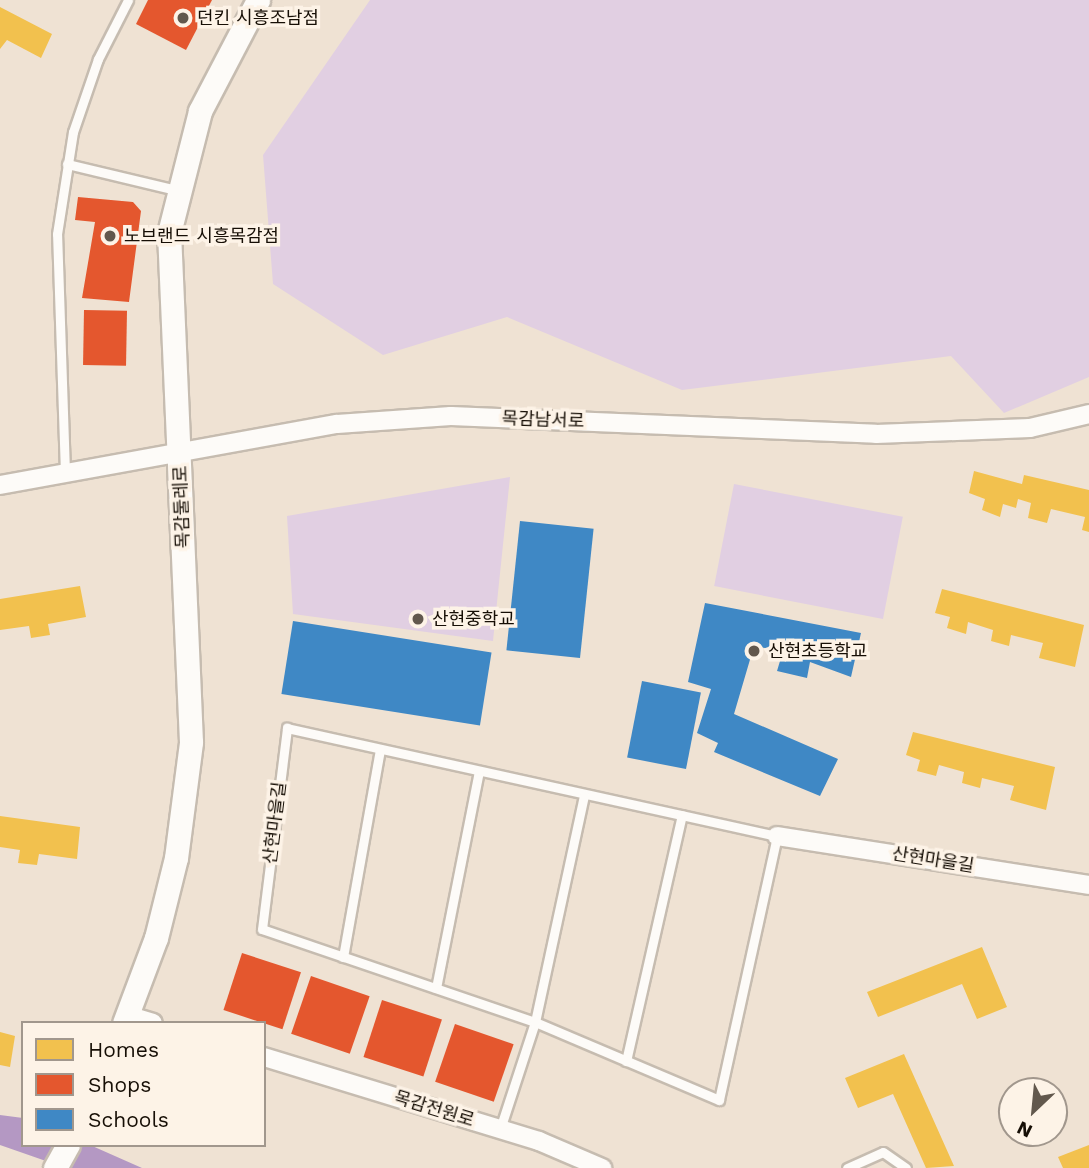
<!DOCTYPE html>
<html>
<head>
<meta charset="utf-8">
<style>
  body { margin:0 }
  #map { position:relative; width:1089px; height:1168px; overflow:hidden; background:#efe2d3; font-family:"Work Sans","Noto Sans KR",sans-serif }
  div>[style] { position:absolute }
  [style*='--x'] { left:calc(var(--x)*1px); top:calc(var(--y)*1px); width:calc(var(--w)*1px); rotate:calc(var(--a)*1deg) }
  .green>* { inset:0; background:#e1cfe2; transform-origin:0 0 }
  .water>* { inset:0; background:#b498c3 }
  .homes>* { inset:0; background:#f2c14e }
  .shops>* { inset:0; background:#e4572e; transform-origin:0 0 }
  .schools>* { inset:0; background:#3f88c5; transform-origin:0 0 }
  .roads { filter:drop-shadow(2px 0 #c6bcb0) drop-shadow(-2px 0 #c6bcb0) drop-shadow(0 2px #c6bcb0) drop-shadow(0 -2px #c6bcb0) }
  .service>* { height:9px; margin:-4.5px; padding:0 4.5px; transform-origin:4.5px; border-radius:4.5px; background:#fdfbf8 }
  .minor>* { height:18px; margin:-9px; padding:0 9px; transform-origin:9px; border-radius:9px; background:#fdfbf8 }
  .tertiary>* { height:23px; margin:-11.5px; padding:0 11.5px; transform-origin:11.5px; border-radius:11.5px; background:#fdfbf8 }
  .dots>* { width:19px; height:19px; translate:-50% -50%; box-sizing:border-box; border:4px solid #fdf3e7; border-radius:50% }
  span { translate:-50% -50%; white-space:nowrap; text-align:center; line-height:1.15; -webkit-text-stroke:7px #fdf3e7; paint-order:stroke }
  .poi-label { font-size:18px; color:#160e05 }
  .left { translate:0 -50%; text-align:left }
  .street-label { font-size:18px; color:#160e05 }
  .legend { position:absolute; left:21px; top:1021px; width:245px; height:126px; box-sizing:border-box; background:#fdf3e7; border:2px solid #a1978d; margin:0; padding:9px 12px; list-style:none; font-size:21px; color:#160e05 }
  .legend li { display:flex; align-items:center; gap:14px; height:35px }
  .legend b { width:35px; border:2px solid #a1978d }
  .north { position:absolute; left:998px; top:1077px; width:70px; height:70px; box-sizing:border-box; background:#fdf3e7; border:2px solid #a1978d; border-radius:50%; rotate:206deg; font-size:19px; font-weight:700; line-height:28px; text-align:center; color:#160e05 }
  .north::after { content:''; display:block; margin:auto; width:24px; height:32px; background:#62584d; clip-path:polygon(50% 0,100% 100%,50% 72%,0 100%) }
</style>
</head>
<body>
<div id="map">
  <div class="green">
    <div style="clip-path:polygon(370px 0,1089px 0,1089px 377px,1004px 413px,951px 356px,682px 390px,507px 317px,383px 355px,273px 284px,263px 155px)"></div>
    <div style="clip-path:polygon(510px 477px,493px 641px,293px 614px,287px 516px)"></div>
    <div style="left:734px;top:484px;width:172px;height:104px;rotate:11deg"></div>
  </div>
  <div class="water">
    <div style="clip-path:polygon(0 1115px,23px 1118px,23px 1145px,90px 1145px,142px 1168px,66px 1168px,0 1145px)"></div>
  </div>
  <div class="homes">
    <div style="clip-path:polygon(0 7px,52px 34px,41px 58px,7px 40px,0 49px)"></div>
    <div style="clip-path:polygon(974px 471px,1022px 484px,1024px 475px,1089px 490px,1089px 532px,1082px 530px,1085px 517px,1051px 509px,1047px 523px,1028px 518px,1031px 503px,1018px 499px,1016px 508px,1003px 504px,1000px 517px,982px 510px,985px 499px,969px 493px)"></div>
    <div style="clip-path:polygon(80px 586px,86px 617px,48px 624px,50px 635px,31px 638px,29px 626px,0 630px,0 599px)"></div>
    <div style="clip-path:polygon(942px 589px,1084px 625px,1075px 667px,1039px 658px,1043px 643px,1011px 635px,1009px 646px,991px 641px,993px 630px,968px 622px,966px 634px,947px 628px,950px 617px,935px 613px)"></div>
    <div style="clip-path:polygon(913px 732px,1055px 767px,1046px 810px,1010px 800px,1014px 786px,982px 778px,980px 788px,962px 783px,964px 772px,939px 765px,936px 776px,917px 771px,920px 760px,906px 755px)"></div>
    <div style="clip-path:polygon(0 816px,80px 827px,77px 859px,39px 854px,37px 865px,18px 863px,20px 850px,0 847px)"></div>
    <div style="clip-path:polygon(982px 947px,1007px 1007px,977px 1019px,962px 984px,878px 1017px,867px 992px)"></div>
    <div style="clip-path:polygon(0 1032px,15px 1036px,10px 1067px,0 1065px)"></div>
    <div style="clip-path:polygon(904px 1054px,954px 1166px,926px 1168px,893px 1094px,858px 1108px,845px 1078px)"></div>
    <div style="clip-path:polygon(1089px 1145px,1089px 1168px,1063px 1168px,1058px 1157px)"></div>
  </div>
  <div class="shops">
    <div style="clip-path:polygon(148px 0,212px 0,186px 50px,136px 24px)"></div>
    <div style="clip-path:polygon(78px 197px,133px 202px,141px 211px,129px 302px,82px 298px,95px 222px,75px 220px)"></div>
    <div style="left:84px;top:310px;width:43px;height:55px;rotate:1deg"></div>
    <div style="left:242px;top:953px;width:62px;height:60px;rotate:18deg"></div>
    <div style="left:311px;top:976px;width:62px;height:61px;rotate:19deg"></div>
    <div style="left:382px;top:1000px;width:63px;height:60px;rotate:18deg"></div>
    <div style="left:455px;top:1024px;width:62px;height:61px;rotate:19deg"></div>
  </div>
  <div class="schools">
    <div style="left:520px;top:521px;width:74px;height:130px;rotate:6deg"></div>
    <div style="clip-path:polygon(705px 603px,861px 633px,851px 677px,810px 662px,807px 678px,777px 671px,783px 651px,754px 646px,734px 714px,838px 759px,820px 796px,714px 752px,718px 743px,697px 733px,711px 689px,688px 682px)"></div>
    <div style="left:293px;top:621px;width:201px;height:74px;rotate:9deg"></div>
    <div style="left:642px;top:681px;width:60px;height:78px;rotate:11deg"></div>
  </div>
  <div class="roads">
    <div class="service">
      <div style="--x:67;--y:164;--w:112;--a:13.4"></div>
      <div style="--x:65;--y:473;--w:239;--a:-91.9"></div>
      <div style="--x:57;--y:234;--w:103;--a:-81.1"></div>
      <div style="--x:73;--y:132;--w:77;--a:-71.1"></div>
      <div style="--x:98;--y:59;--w:66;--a:-63"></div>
      <div style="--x:287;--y:728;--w:502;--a:12.43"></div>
      <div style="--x:777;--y:836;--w:270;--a:102.4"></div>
      <div style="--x:719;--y:1100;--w:200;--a:-157"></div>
      <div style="--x:535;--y:1022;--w:288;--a:-161.2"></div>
      <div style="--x:262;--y:929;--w:203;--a:-82.9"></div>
      <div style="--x:343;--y:957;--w:211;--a:-79.9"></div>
      <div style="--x:436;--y:988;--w:221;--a:-78.8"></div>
      <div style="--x:626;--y:1061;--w:252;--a:-77.2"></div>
      <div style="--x:500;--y:1129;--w:113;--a:-71.9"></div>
      <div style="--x:535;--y:1022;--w:232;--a:-77.8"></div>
      <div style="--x:847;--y:1168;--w:39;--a:-24"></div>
      <div style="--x:883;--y:1152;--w:28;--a:35"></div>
    </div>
    <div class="minor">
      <div style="--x:0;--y:485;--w:342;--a:-10.3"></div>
      <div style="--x:337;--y:424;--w:114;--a:-4"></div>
      <div style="--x:451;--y:416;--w:425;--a:2.4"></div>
      <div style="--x:876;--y:434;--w:154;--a:-2.2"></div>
      <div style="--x:1030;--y:428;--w:61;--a:-13.3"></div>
      <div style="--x:777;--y:836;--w:316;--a:8.9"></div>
      <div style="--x:127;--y:1015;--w:27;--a:17"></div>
      <div style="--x:264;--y:1057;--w:288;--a:17"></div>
      <div style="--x:539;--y:1141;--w:69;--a:23.2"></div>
    </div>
    <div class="tertiary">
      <div style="--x:124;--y:1023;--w:91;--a:-69.4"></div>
      <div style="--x:156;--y:938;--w:82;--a:-76"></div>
      <div style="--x:176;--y:858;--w:117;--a:-82.6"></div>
      <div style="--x:191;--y:742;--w:509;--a:-92.47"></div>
      <div style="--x:169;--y:233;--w:126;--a:-75.7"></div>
      <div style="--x:200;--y:111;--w:125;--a:-62.4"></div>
      <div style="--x:55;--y:1168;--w:26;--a:-61"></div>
    </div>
  </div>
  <div class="dots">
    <div style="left:183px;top:18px;background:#62584d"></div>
    <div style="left:110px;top:236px;background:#62584d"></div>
    <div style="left:418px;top:619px;background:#62584d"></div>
    <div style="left:754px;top:651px;background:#62584d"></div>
  </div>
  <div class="poi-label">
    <span class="left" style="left:197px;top:18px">던킨 시흥조남점</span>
    <span class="left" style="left:124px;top:236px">노브랜드 시흥목감점</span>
    <span class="left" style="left:432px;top:619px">산현중학교</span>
    <span class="left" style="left:768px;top:651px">산현초등학교</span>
  </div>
  <div class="street-label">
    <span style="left:543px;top:420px;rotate:2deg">목감남서로</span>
    <span style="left:182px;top:507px;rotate:-92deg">목감둘레로</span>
    <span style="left:275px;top:823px;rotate:-83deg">산현마을길</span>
    <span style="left:933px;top:860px;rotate:9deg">산현마을길</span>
    <span style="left:434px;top:1109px;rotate:17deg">목감전원로</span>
  </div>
  <ul class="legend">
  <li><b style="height:19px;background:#f2c14e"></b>Homes</li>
  <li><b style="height:19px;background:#e4572e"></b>Shops</li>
  <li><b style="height:19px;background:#3f88c5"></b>Schools</li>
  </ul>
  <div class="north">N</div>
</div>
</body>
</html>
